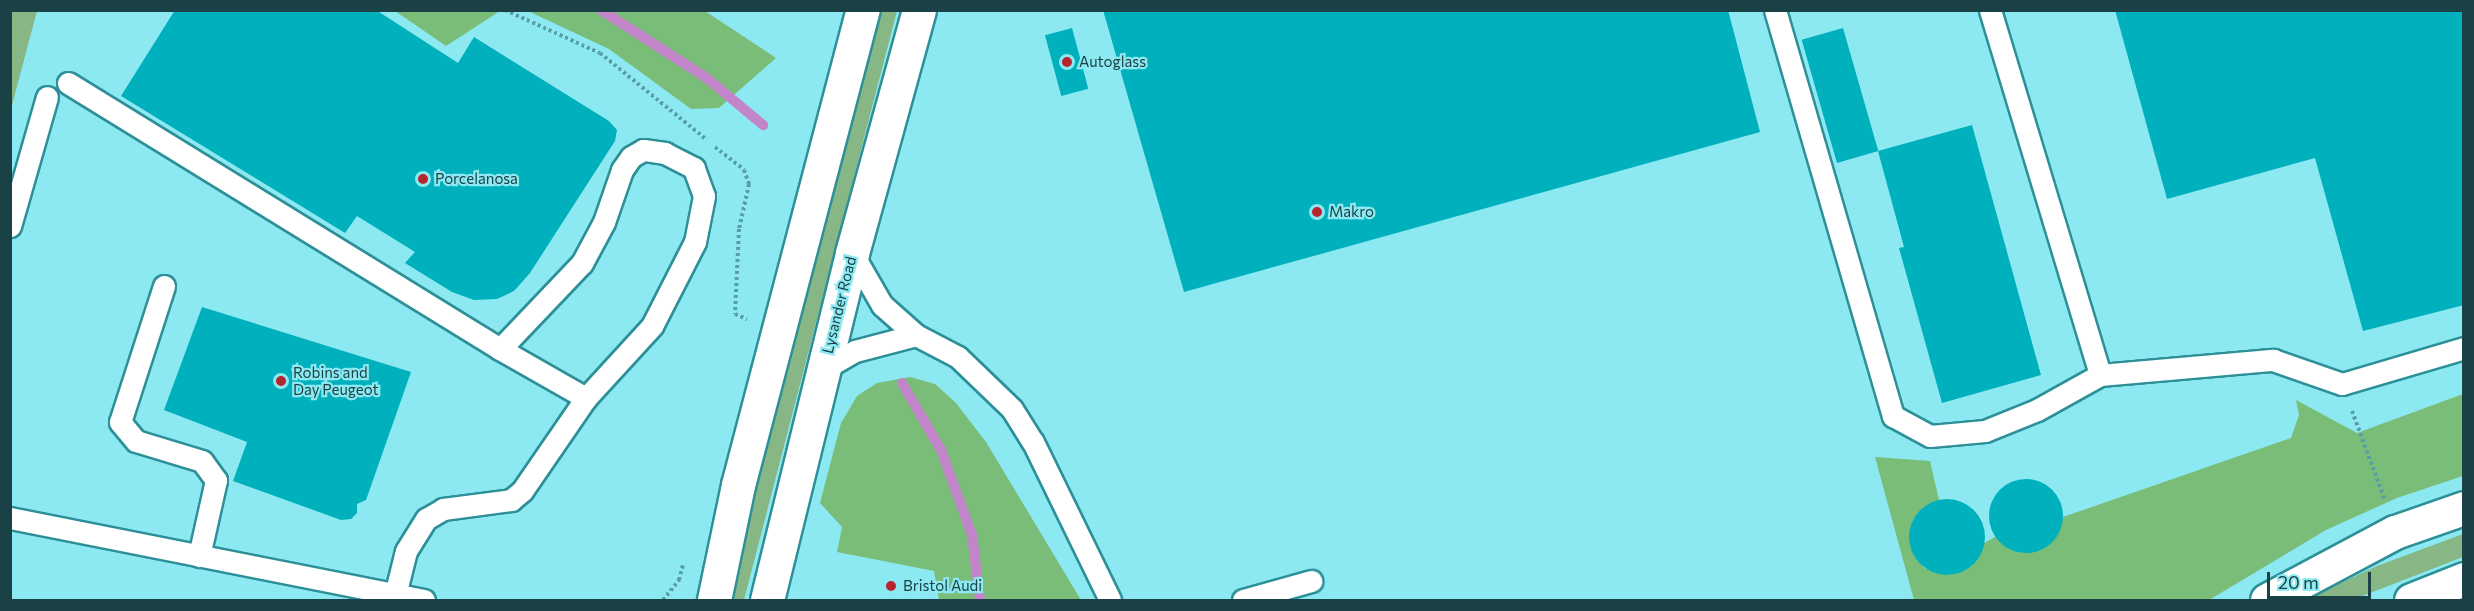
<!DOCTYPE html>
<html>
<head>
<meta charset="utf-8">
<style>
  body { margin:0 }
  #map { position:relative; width:2474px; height:611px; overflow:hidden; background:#8ce9f2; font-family:Commissioner,sans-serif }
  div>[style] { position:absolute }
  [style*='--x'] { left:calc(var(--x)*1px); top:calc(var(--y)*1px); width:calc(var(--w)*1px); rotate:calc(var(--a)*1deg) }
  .green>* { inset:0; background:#87b785 }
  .forest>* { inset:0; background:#7abd79 }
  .stream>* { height:10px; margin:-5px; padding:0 5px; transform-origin:5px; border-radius:5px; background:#c385c9 }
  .building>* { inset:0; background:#00b0bd; transform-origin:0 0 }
  .round { border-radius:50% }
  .path>* { height:4px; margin-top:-2px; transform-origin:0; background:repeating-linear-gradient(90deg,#599ea5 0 3px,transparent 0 6px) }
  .roads { filter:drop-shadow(2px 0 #2d9099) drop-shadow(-2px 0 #2d9099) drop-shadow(0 2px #2d9099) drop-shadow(0 -2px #2d9099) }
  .service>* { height:21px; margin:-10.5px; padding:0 10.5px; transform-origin:10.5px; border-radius:10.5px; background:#fff }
  .tertiary>* { height:33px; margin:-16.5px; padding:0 16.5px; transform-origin:16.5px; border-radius:16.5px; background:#fff }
  .dots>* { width:16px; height:16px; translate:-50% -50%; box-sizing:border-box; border:3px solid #8ce9f2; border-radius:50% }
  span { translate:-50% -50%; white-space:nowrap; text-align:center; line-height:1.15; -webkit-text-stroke:4.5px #8ce9f2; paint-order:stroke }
  .poi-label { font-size:15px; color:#1a4145 }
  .left { translate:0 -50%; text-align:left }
  .street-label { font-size:15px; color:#1a4145 }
  .frame { position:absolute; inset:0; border:12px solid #1a4145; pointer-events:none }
  .scale { position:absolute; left:2267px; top:572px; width:104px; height:27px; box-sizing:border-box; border:3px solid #1a4145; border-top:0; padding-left:8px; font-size:18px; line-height:21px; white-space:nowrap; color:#1a4145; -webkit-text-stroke:4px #8ce9f2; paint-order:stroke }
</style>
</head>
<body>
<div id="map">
  <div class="green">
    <div style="clip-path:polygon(11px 10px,37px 11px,11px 109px,10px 11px)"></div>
    <div style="clip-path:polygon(881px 11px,897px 11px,744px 600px,728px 600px,774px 406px)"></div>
    <div style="clip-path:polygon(2463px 534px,2463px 557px,2352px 600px,2305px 600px,2377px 566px)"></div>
  </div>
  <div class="forest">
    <div style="clip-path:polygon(395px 11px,500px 11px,446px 46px)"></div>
    <div style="clip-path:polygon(528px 11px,705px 11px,776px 58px,719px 108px,691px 109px,609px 49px)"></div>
    <div style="clip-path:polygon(910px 377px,935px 384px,956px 403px,986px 442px,1081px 600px,939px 600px,934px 571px,837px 552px,842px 527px,820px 503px,841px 423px,857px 396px,877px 383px)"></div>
    <div style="clip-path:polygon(2463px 394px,2463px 476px,2397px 498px,2326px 530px,2209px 600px,1914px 600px,1875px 457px,1930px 461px,1939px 500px,1919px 512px,1912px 522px,1910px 546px,1924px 568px,1949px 575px,1972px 566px,1984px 543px,1995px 537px,2013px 551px,2036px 551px,2055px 538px,2063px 517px,2291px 438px,2299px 415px,2296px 400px,2357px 433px)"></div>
  </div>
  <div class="stream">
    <div style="--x:601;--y:10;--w:127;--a:32.8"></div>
    <div style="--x:708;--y:79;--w:72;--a:39.9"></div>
    <div style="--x:902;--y:383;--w:78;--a:59.8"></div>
    <div style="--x:941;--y:450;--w:90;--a:70"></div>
    <div style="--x:972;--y:535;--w:65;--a:83"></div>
  </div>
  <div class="building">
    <div style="clip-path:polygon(175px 10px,376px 10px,458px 63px,474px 37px,609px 121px,617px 130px,615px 141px,530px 273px,514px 291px,497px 299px,474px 300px,452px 292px,405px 263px,415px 252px,357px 216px,345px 233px,121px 96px)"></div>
    <div style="clip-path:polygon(1103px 10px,1728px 10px,1760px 132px,1184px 292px)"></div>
    <div style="clip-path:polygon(2115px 10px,2464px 10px,2464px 305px,2363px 331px,2315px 158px,2167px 199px)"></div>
    <div style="left:1072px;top:28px;width:63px;height:28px;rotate:75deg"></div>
    <div style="left:1843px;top:28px;width:128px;height:43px;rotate:74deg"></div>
    <div style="clip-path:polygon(1972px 125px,2041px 375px,1942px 403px,1899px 248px,1904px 247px,1878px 151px)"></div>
    <div style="clip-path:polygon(202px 307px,411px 372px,366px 500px,357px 504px,357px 513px,351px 519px,341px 520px,233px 481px,247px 442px,164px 410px)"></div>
    <div class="round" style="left:1989px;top:479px;width:74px;height:74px"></div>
    <div class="round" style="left:1909px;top:499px;width:76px;height:76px"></div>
  </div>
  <div class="path">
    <div style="--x:505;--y:10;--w:104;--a:24.4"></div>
    <div style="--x:600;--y:53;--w:138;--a:39.1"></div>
    <div style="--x:715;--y:147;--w:37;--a:38"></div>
    <div style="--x:744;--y:170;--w:15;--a:70"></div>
    <div style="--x:749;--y:184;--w:46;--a:102.5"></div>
    <div style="--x:739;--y:229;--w:85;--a:92.7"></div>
    <div style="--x:735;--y:314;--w:13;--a:23"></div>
    <div style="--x:2352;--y:411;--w:95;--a:69.7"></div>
    <div style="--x:663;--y:600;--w:26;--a:-51"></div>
    <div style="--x:679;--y:580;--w:16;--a:-75"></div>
  </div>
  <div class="roads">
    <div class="service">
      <div style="--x:1775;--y:10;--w:423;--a:73.8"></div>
      <div style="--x:1893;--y:416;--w:42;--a:28.4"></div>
      <div style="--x:1930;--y:436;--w:55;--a:-5.2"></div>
      <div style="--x:1985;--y:431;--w:56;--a:-22"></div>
      <div style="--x:2037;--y:410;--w:72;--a:-29.1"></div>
      <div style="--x:1990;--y:10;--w:381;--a:73.2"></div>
      <div style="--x:2100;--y:375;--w:174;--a:-5"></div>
      <div style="--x:2273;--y:360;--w:73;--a:19.2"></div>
      <div style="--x:2342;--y:384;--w:127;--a:-16.4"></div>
      <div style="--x:68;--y:83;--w:507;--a:31.62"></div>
      <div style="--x:500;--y:349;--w:99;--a:29.7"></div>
      <div style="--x:10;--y:226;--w:134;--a:-74"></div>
      <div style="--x:852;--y:253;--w:60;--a:60"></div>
      <div style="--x:882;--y:305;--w:45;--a:41.4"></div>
      <div style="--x:916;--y:335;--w:47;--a:27.6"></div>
      <div style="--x:958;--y:357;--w:75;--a:43.9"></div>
      <div style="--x:1012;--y:409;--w:39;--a:58"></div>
      <div style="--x:1033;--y:442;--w:176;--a:64"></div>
      <div style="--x:164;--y:286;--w:143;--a:107.9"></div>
      <div style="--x:120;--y:422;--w:25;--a:50"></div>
      <div style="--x:136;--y:441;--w:69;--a:16.9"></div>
      <div style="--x:202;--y:461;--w:24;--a:54"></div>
      <div style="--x:216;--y:480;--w:78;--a:102.6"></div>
      <div style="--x:822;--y:370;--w:38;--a:-30"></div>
      <div style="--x:855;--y:351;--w:63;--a:-14.7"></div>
      <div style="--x:10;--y:518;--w:422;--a:11.2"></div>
      <div style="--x:395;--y:595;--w:45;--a:-76"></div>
      <div style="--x:406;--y:551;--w:38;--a:-58"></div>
      <div style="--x:426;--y:519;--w:20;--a:-30"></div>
      <div style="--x:443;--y:509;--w:69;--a:-7.5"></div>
      <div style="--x:511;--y:500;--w:14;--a:-39"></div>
      <div style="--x:522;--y:491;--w:113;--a:-55.5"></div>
      <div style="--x:586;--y:398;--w:98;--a:-47.5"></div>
      <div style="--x:652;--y:326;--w:94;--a:-62.9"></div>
      <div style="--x:695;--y:242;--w:47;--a:-78.9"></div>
      <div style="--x:704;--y:196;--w:30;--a:-110"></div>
      <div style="--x:694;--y:168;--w:33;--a:-153"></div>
      <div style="--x:665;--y:153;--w:22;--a:-172"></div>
      <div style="--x:643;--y:150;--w:14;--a:150"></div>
      <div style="--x:631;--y:157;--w:16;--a:125"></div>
      <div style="--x:622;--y:170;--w:55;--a:109.1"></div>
      <div style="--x:604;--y:222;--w:47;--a:118.2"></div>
      <div style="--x:582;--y:263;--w:119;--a:133.6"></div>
      <div style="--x:1243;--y:600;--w:71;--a:-15.6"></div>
    </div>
    <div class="tertiary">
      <div style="--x:714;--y:600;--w:117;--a:-78.2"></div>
      <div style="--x:738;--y:485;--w:491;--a:-75.3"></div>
      <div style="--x:767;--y:600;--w:357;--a:-76.2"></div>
      <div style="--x:852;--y:253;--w:252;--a:-74.6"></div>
      <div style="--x:2267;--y:600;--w:145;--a:-28"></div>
      <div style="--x:2395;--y:532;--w:73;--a:-19.2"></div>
      <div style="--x:2411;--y:600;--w:57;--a:-21.6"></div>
    </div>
  </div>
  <div class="dots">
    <div style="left:1067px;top:62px;background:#b6252e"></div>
    <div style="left:423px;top:179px;background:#b6252e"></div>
    <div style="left:1317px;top:212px;background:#b6252e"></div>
    <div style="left:281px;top:381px;background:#b6252e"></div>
    <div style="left:891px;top:586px;background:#b6252e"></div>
  </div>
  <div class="poi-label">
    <span class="left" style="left:1079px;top:62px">Autoglass</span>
    <span class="left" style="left:435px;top:179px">Porcelanosa</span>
    <span class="left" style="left:1329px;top:212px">Makro</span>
    <span class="left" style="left:293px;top:381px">Robins and<br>Day Peugeot</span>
    <span class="left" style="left:903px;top:586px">Bristol Audi</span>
  </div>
  <div class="street-label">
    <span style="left:839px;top:305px;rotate:-76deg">Lysander Road</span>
  </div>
  <div class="frame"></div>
  <div class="scale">20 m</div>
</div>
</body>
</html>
